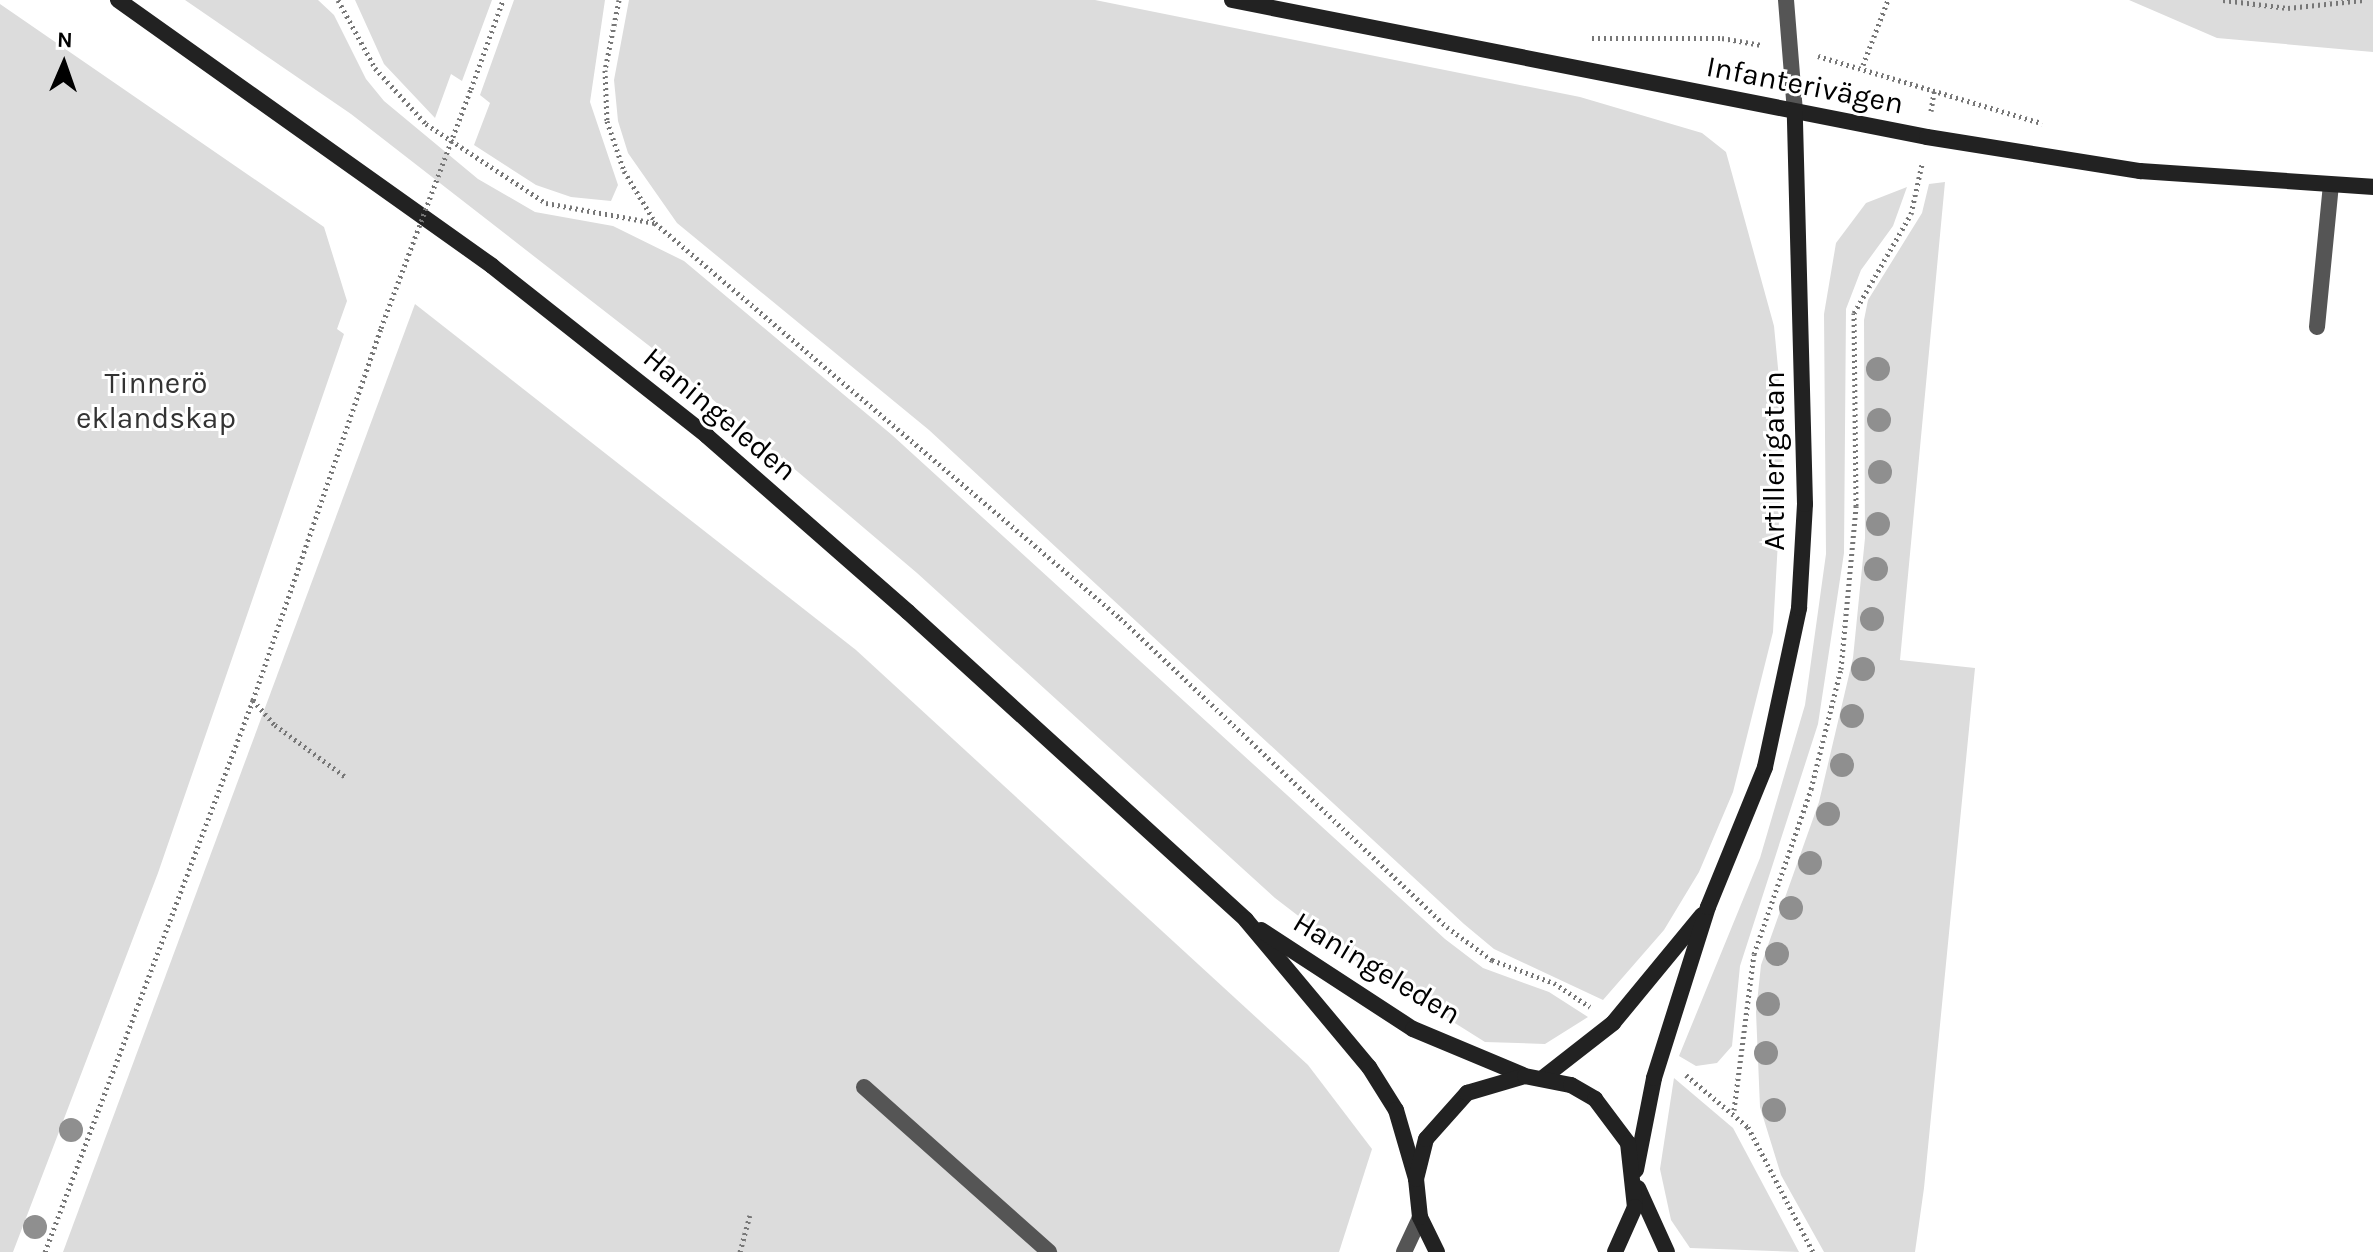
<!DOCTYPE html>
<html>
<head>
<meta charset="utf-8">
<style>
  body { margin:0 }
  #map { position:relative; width:2373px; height:1252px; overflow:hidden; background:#fff; font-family:Karla,sans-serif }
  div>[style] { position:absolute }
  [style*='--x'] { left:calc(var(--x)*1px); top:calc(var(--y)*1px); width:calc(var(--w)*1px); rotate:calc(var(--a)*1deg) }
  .green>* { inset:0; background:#dcdcdc }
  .path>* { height:5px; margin-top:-2.5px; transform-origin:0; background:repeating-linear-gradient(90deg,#777 0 2px,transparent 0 6px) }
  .lane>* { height:16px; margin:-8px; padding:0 8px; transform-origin:8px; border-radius:8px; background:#555 }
  .street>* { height:16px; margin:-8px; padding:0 8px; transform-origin:8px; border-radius:8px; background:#555 }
  .secondary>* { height:16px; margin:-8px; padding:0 8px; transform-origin:8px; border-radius:8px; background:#222 }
  .path-bridge>* { height:5px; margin-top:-2.5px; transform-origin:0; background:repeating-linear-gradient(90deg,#777 0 2px,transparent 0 6px) }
  .trees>* { width:24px; height:24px; margin:-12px; border-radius:50%; background:#8f8f8f }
  span { translate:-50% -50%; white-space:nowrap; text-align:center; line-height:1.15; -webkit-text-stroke:6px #fff; paint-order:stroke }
  .street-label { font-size:30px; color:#000 }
  .park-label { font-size:30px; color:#333 }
  .north { position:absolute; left:24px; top:24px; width:80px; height:80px; -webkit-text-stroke:6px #fff; paint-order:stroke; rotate:2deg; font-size:22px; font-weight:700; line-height:32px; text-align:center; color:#000 }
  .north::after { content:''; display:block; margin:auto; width:28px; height:36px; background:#000; clip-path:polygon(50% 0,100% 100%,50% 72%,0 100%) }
</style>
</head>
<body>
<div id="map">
  <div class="green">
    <div style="clip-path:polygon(185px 0,318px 0,334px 15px,366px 79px,384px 101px,478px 179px,535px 212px,613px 226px,684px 261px,892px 435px,1445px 939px,1483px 968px,1549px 992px,1588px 1017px,1545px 1044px,1485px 1042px,1361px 964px,1275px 898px,917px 573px,652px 348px,351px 114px)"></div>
    <div style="clip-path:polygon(355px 0,492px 0,462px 81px,451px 74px,435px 118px,384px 64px)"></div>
    <div style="clip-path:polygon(514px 0,605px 0,590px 102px,618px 185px,611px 201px,571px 197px,536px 185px,474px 145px,490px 103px,480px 95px)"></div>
    <div style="clip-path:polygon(629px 0,1095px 0,1580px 97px,1702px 133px,1726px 152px,1774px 326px,1784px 431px,1773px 632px,1733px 792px,1699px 872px,1664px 930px,1603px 1000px,1494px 949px,1464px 924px,929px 430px,677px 223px,628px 153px,618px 121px,614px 80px)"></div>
    <div style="clip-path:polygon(2129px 0,2373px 0,2373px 52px,2217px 38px)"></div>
    <div style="clip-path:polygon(0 4px,324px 227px,347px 301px,337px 329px,344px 334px,158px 873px,13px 1252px,0 1252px)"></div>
    <div style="clip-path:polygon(1945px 182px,1900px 660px,1975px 668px,1924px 1188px,1915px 1252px,1824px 1252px,1781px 1175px,1760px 1107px,1756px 1012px,1761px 965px,1819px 802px,1853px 658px,1865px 538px,1864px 320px,1868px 300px,1922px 213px,1929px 184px)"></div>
    <div style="clip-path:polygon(1907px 187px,1893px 226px,1861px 270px,1846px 309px,1844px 553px,1818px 724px,1740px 966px,1732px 1046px,1717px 1063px,1696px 1066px,1679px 1056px,1760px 858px,1805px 705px,1826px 554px,1824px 314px,1836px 243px,1866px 203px)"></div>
    <div style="clip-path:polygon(415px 304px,856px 650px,1308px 1065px,1372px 1149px,1339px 1252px,63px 1252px)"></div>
    <div style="clip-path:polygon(1674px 1078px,1733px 1128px,1799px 1252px,1690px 1248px,1671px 1220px,1660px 1169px)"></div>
  </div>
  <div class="path">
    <div style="--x:338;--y:0;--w:77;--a:61.4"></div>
    <div style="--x:375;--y:68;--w:76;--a:47.7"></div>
    <div style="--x:426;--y:124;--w:144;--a:33.4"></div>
    <div style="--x:546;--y:203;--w:111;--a:10.4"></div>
    <div style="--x:655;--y:223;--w:610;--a:40.35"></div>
    <div style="--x:1120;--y:618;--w:450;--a:43.4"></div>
    <div style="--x:1447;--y:927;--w:56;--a:36.3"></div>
    <div style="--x:1492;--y:960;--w:66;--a:20.4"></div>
    <div style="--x:1554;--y:983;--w:43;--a:33.7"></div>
    <div style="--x:619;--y:0;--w:71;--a:101.3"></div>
    <div style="--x:605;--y:70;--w:51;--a:87.8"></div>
    <div style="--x:607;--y:121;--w:53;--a:71.2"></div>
    <div style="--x:624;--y:171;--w:60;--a:58.7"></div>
    <div style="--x:2223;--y:0;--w:65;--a:7"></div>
    <div style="--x:2288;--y:8;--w:76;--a:-6"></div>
    <div style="--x:1592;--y:38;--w:130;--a:0"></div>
    <div style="--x:1722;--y:38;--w:40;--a:10"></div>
    <div style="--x:1818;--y:56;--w:234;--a:16.7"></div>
    <div style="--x:1863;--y:65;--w:70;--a:-69"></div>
    <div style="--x:471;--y:89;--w:95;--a:-70.2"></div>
    <div style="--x:1931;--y:111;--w:20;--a:-81"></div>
    <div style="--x:253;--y:700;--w:33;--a:49"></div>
    <div style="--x:275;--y:725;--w:89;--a:36.4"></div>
    <div style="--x:1686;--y:1075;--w:81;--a:40"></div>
    <div style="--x:1748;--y:1127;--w:141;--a:62.5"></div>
    <div style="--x:1734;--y:1110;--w:157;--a:-82.7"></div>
    <div style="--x:1754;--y:954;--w:175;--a:-70.9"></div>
    <div style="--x:1811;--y:789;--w:124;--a:-76"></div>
    <div style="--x:1841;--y:669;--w:164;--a:-84.7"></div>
    <div style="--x:1856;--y:506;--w:193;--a:-90.6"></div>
    <div style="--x:1854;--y:313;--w:114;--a:-60.1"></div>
    <div style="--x:1911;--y:214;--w:51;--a:-77.6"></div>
    <div style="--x:45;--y:1252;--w:590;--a:-69.35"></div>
    <div style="--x:253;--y:700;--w:393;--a:-71"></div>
    <div style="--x:740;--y:1252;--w:38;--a:-75"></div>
  </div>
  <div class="lane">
    <div style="--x:2317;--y:327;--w:143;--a:-84.4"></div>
    <div style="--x:864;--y:1087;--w:248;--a:41.7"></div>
    <div style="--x:1404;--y:1252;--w:38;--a:-65"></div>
  </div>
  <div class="street">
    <div style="--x:1786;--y:0;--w:112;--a:85.4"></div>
  </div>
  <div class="secondary">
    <div style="--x:118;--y:0;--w:459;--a:35.4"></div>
    <div style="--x:492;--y:266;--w:274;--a:38.3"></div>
    <div style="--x:707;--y:436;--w:267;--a:41.2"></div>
    <div style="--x:908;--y:612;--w:457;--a:42.3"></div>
    <div style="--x:1246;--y:920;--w:192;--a:50.1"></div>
    <div style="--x:1369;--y:1067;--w:51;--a:57.9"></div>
    <div style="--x:1396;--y:1110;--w:72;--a:73.8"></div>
    <div style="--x:1232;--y:0;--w:708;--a:11.15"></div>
    <div style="--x:1927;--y:137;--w:216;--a:9.1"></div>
    <div style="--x:2140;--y:171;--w:234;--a:3.9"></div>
    <div style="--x:1261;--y:930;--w:181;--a:33.1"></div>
    <div style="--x:1413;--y:1029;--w:119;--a:22.7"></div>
    <div style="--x:1544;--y:1077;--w:88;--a:-38"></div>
    <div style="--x:1613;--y:1023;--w:140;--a:-50.5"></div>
    <div style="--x:1636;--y:1170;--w:94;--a:-78.9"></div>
    <div style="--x:1654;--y:1078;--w:179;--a:-72.5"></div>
    <div style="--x:1708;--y:907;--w:151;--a:-67.8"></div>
    <div style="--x:1765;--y:767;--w:163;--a:-77.9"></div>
    <div style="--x:1799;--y:608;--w:104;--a:-86.7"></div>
    <div style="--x:1805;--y:504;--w:392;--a:-91.5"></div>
    <div style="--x:1638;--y:1188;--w:70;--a:65.6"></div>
    <div style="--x:1437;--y:1252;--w:39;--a:-116"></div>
    <div style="--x:1420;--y:1217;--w:38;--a:-96"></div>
    <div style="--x:1416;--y:1179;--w:41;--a:-76"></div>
    <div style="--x:1426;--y:1139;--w:62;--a:-48.3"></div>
    <div style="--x:1467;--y:1093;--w:60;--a:-16.3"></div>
    <div style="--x:1525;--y:1076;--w:47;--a:11.1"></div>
    <div style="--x:1571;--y:1085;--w:28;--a:30"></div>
    <div style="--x:1595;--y:1099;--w:55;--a:53.1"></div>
    <div style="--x:1628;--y:1143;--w:64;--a:83.8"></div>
    <div style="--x:1635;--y:1207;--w:49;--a:114"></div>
  </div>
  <div class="path-bridge">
    <div style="--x:381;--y:328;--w:255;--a:-69.4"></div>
  </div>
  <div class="trees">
    <div style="left:1878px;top:369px"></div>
    <div style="left:1879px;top:420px"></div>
    <div style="left:1880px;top:472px"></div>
    <div style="left:1878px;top:524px"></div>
    <div style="left:1876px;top:569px"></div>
    <div style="left:1872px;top:619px"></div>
    <div style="left:1863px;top:669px"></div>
    <div style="left:1852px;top:716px"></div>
    <div style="left:1842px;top:765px"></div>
    <div style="left:1828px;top:814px"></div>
    <div style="left:1810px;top:863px"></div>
    <div style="left:1791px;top:908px"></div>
    <div style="left:1777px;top:954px"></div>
    <div style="left:1768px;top:1004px"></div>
    <div style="left:1766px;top:1053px"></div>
    <div style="left:1774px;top:1110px"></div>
    <div style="left:71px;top:1130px"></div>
    <div style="left:35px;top:1227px"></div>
  </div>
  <div class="street-label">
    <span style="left:1805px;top:85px;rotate:11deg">Infanterivägen</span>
    <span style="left:720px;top:414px;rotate:40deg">Haningeleden</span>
    <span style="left:1774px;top:461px;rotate:-90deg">Artillerigatan</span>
    <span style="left:1377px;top:968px;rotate:31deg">Haningeleden</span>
  </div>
  <div class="park-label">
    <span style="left:156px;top:400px">Tinnerö<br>eklandskap</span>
  </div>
  <div class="north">N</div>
</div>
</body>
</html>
